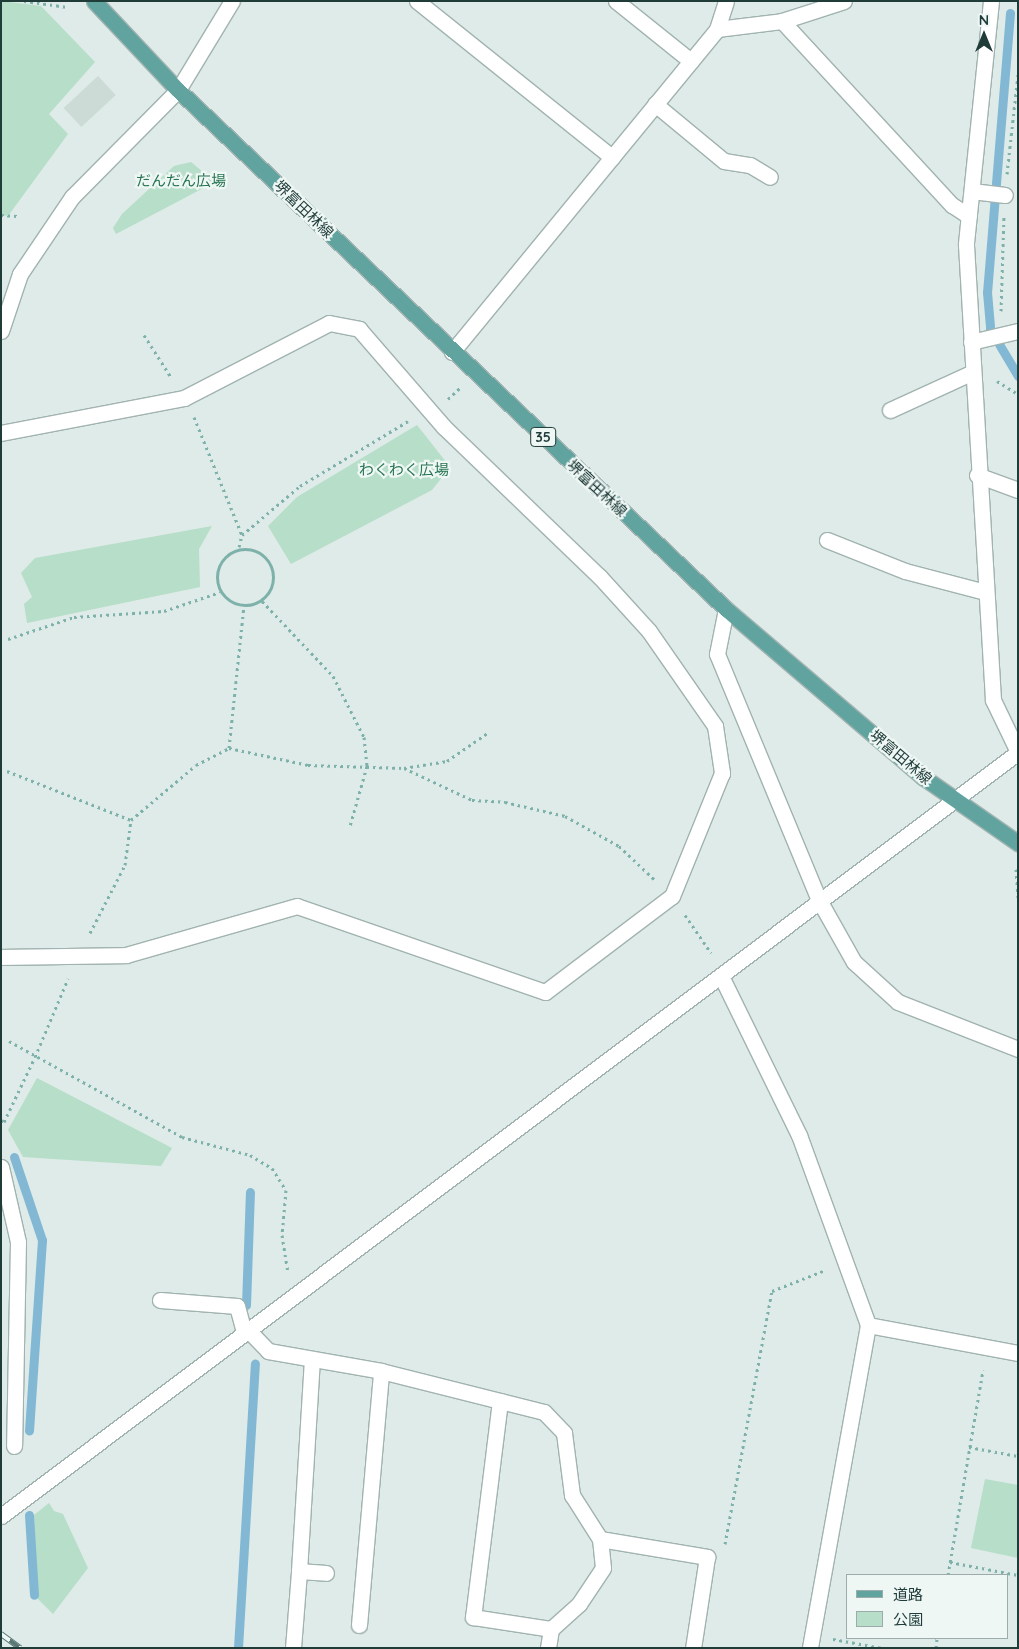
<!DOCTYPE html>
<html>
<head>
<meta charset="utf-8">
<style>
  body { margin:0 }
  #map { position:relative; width:1019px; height:1649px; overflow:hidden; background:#deebe8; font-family:Quicksand,"Noto Sans JP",sans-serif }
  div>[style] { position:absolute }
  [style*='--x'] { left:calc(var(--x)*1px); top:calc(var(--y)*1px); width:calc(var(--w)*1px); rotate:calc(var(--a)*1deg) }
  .built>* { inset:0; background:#cddbd7; transform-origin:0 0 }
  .green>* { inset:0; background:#b6dec8 }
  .stream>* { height:9px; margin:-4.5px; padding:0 4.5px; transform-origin:4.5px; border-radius:4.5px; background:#82b8d4 }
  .path>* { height:3px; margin-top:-1.5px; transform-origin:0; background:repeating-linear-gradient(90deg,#7db1aa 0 2.5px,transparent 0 6.5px) }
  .path>.ring { margin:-1.5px; padding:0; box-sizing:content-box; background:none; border:3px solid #7db1aa; border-radius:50% }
  .roads { filter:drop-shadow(1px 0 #a1b3b0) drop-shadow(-1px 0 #a1b3b0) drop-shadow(0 1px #a1b3b0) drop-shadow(0 -1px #a1b3b0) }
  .lane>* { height:15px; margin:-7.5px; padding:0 7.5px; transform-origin:7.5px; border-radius:7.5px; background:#fff }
  .street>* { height:15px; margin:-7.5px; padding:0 7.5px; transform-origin:7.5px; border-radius:7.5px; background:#fff }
  .secondary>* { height:15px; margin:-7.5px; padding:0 7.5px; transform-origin:7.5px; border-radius:7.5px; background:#fff }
  .primary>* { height:15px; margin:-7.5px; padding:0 7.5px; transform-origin:7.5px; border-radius:7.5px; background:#60a39f }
  .rail>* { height:5.5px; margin-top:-2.75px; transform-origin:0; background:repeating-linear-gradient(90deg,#eff7f5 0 11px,#597875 0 22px); box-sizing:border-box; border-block:1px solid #597875 }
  span { translate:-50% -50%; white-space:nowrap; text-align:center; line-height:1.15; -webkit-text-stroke:4.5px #eff7f5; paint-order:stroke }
  .shield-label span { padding:1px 4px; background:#eff7f5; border:1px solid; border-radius:4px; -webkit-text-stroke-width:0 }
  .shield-label { font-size:14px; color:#1f3c39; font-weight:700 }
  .park-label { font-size:15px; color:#277553 }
  .street-label { font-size:15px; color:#1f3c39 }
  .frame { position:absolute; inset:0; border:2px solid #1f3c39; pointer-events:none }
  .legend { position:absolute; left:846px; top:1574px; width:162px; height:65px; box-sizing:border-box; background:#eff7f5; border:1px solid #9cacaa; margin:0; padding:6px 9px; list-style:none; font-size:15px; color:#1f3c39 }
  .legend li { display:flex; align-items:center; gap:10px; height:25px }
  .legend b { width:25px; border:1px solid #9cacaa }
  .north { position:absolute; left:959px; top:10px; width:50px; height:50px; -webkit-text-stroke:4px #eff7f5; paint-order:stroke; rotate:0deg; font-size:14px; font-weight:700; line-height:20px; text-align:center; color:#1f3c39 }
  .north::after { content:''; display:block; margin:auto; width:18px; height:22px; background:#1f3c39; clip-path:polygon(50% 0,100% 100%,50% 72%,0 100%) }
</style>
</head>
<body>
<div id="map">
  <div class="built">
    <div style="left:98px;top:76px;width:26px;height:47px;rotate:47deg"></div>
  </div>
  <div class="green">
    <div style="clip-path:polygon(1px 1px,41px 6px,95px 62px,49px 114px,68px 134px,8px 216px,1px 215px)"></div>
    <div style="clip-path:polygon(191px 162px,215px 182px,116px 234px,113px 228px,122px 214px,174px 166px)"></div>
    <div style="clip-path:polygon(417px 425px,450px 467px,432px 490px,291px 564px,268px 526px,297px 497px)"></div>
    <div style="clip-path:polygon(212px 526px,199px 549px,200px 587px,27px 623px,24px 604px,32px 597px,21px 573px,35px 558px)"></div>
    <div style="clip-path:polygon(37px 1078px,172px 1148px,161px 1166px,23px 1157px,8px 1130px)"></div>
    <div style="clip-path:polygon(985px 1479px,1018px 1485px,1018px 1558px,971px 1548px)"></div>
    <div style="clip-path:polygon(49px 1503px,54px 1511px,63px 1514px,88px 1568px,53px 1614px,36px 1597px,34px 1515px)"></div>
  </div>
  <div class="stream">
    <div style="--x:1010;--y:13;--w:280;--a:94.7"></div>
    <div style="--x:987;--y:292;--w:37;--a:85"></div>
    <div style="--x:990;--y:329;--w:55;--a:59.2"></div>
    <div style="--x:14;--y:1157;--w:88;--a:71.4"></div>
    <div style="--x:42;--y:1240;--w:191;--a:93.9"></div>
    <div style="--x:246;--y:1305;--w:113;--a:-88"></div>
    <div style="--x:29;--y:1515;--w:80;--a:86.4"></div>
    <div style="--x:238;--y:1648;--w:285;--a:-86.6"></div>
  </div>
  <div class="path">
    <div style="--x:24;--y:1;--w:44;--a:7.8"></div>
    <div style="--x:1007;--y:174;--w:100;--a:-83.7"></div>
    <div style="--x:1;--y:215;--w:16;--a:4"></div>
    <div style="--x:1001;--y:311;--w:94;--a:-88.2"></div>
    <div style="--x:144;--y:335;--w:50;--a:57.3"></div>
    <div style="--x:997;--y:381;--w:25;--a:32"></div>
    <div style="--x:448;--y:399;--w:16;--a:-43"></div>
    <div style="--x:194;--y:417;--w:127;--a:67.9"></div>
    <div style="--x:239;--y:547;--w:12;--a:-76"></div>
    <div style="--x:242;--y:535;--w:76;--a:-40.2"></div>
    <div style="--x:300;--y:486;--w:126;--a:-31"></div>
    <div class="ring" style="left:217px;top:549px;width:53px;height:53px"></div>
    <div style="--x:262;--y:601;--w:103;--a:46.6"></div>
    <div style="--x:333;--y:676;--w:68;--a:63.1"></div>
    <div style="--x:364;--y:737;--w:29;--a:84"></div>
    <div style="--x:367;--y:766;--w:62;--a:105.8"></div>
    <div style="--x:8;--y:639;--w:70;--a:-18.4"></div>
    <div style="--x:74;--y:617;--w:90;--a:-3.8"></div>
    <div style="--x:164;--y:611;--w:59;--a:-18.7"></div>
    <div style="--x:229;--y:748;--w:143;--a:-84"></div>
    <div style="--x:404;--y:768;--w:75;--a:25.2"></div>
    <div style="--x:472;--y:800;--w:33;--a:3"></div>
    <div style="--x:505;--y:802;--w:62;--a:13.1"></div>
    <div style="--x:565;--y:816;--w:62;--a:29.1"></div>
    <div style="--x:619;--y:846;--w:50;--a:43.4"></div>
    <div style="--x:7;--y:771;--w:133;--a:21.6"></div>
    <div style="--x:131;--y:820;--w:85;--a:-40.2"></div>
    <div style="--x:196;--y:765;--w:37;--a:-27"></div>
    <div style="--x:229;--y:748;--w:81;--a:12.1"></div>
    <div style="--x:308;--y:765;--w:96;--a:1.8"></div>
    <div style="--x:404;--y:768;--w:44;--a:-9.2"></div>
    <div style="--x:447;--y:761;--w:51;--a:-34.6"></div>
    <div style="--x:1016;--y:869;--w:30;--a:86"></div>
    <div style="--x:685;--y:915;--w:46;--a:55.6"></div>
    <div style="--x:90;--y:933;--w:76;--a:-62.8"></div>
    <div style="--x:125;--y:865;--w:45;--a:-82.4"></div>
    <div style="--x:9;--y:1041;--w:198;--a:29"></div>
    <div style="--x:182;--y:1137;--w:70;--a:14.8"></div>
    <div style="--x:250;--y:1155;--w:26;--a:31"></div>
    <div style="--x:272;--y:1168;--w:26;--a:58"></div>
    <div style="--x:286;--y:1190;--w:45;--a:95.1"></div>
    <div style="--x:282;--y:1235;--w:36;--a:81"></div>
    <div style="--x:1;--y:1120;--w:4;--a:34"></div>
    <div style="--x:4;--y:1122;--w:72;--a:-64.5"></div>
    <div style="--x:35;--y:1057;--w:85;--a:-67.1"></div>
    <div style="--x:969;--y:1447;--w:50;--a:10.4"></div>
    <div style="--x:725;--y:1544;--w:257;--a:-79.5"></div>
    <div style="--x:772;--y:1291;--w:55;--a:-21.4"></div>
    <div style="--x:950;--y:1562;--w:69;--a:10.8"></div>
    <div style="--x:948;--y:1575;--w:208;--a:-80.3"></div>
    <div style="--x:833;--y:1639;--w:50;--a:10.4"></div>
    <div style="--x:936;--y:1648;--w:10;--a:-84"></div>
  </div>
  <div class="roads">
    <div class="lane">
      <div style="--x:655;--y:104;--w:89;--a:39.6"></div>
      <div style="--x:724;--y:161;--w:26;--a:9"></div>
      <div style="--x:750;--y:165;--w:23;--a:31"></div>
      <div style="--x:972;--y:191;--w:33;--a:7"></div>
      <div style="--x:1;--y:433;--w:186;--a:-10.8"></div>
      <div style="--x:184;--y:398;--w:163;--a:-27.3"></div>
      <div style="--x:329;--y:323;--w:31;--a:11"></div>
      <div style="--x:359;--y:329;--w:130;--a:49.1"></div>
      <div style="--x:444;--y:427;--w:215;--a:43.9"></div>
      <div style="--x:599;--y:576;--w:74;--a:47.7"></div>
      <div style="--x:649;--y:631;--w:116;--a:55.2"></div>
      <div style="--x:715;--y:726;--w:48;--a:81.5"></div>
      <div style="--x:722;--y:773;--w:133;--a:112.1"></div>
      <div style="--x:672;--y:896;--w:159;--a:142.9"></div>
      <div style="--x:545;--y:992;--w:262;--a:-160.9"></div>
      <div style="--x:297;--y:906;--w:178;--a:164"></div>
      <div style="--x:126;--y:955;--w:125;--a:179.1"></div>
      <div style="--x:799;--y:1135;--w:202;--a:70"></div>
      <div style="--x:868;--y:1325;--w:328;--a:100.2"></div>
      <div style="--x:1;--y:1167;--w:77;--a:77.2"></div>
      <div style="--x:18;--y:1242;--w:204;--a:91.1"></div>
      <div style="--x:160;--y:1300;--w:77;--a:4.5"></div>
      <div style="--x:237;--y:1306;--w:27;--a:75"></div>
      <div style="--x:868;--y:1325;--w:153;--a:10.6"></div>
      <div style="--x:600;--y:1539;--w:109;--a:9.5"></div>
      <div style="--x:707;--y:1557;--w:92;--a:98.7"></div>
    </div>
    <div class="street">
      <div style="--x:417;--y:1;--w:250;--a:38.7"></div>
      <div style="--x:616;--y:1;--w:96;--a:38.7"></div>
      <div style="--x:991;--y:1;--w:245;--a:95.9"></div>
      <div style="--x:966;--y:245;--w:456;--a:86.6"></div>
      <div style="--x:993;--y:700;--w:58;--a:64.3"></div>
      <div style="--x:782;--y:21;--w:251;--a:47.3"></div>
      <div style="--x:952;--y:205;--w:20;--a:33"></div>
      <div style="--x:717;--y:29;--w:29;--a:-72"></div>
      <div style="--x:178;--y:90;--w:104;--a:-58.8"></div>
      <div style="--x:971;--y:342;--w:48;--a:-13.2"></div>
      <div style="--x:452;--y:352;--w:418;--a:-50.6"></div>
      <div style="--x:717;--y:29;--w:65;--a:-7"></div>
      <div style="--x:782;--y:21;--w:65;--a:-17.9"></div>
      <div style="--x:890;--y:410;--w:91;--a:-24.6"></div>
      <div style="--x:977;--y:475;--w:44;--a:20.1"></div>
      <div style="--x:827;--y:540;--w:84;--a:21.7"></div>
      <div style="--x:905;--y:571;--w:83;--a:14.7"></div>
      <div style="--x:726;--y:609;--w:46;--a:101.3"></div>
      <div style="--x:717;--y:654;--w:266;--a:67.5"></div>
      <div style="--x:819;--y:900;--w:71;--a:60.6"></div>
      <div style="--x:854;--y:962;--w:59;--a:42.3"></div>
      <div style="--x:898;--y:1002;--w:129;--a:21.4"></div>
      <div style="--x:722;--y:978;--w:175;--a:63.9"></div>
      <div style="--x:248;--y:1330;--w:29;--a:46"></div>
      <div style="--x:268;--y:1351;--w:115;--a:10"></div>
      <div style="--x:381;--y:1371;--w:168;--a:14.1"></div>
      <div style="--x:544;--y:1412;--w:29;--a:46"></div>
      <div style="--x:564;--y:1433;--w:63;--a:82.6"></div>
      <div style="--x:572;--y:1495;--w:52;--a:57.5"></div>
      <div style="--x:600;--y:1539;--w:29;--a:84"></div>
      <div style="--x:603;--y:1568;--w:43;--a:123.7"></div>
      <div style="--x:579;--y:1604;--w:38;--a:138"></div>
      <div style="--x:551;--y:1629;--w:19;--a:99"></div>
      <div style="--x:500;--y:1401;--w:218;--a:97.1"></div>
      <div style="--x:473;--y:1617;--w:79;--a:8.7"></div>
      <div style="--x:1;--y:1516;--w:1272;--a:-36.91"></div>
      <div style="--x:299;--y:1571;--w:212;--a:-86.5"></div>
      <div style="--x:359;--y:1625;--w:255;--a:-85"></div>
      <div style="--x:293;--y:1648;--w:77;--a:-85.5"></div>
      <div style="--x:299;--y:1571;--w:27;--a:4"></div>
    </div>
    <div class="secondary">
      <div style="--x:1;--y:331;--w:60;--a:-71.6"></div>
      <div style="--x:20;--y:274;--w:93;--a:-56"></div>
      <div style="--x:72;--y:197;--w:151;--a:-45.3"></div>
    </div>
    <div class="primary">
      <div style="--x:94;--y:1;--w:122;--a:46.7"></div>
      <div style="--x:178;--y:90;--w:755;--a:43.44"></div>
      <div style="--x:726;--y:609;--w:259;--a:40.5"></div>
      <div style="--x:923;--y:777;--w:116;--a:34.8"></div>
    </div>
  </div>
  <div class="rail">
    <div style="--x:1;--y:1634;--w:24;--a:36"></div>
  </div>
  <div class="shield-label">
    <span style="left:543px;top:437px">35</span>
  </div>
  <div class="park-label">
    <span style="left:181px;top:181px">だんだん広場</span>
    <span style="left:404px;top:470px">わくわく広場</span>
  </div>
  <div class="street-label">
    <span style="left:304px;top:209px;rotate:44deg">堺富田林線</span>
    <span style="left:597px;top:488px;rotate:43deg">堺富田林線</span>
    <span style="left:901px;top:757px;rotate:40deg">堺富田林線</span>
  </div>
  <div class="frame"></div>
  <ul class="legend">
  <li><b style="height:6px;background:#60a39f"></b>道路</li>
  <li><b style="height:14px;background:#b6dec8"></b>公園</li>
  </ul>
  <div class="north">N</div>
</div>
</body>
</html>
